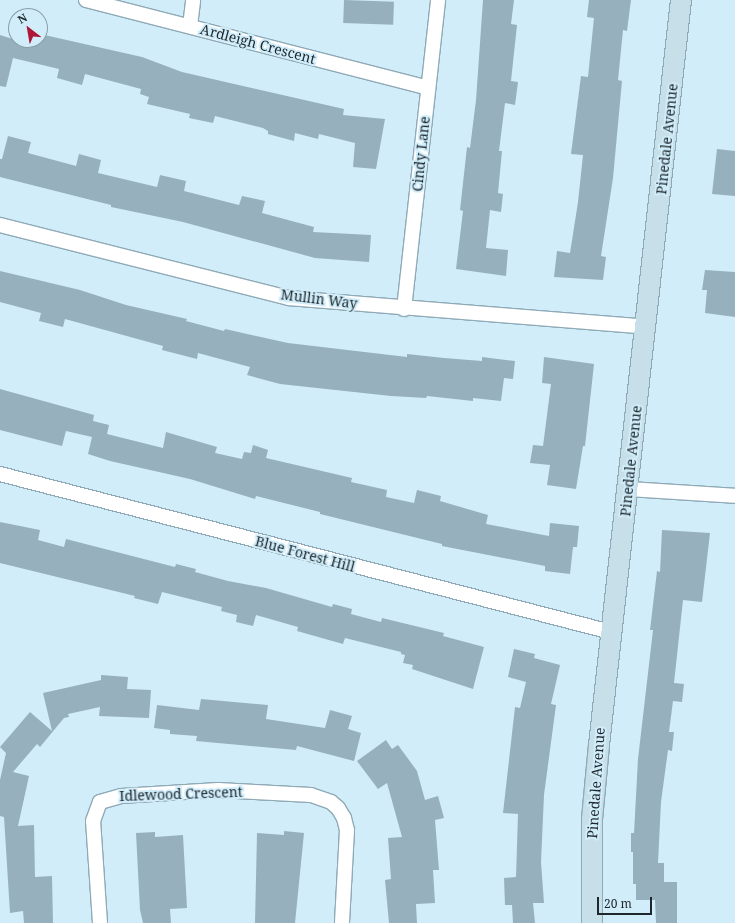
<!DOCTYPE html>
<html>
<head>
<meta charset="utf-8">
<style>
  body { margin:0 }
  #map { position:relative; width:735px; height:923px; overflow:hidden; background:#d1edfa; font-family:"Noto Serif",serif }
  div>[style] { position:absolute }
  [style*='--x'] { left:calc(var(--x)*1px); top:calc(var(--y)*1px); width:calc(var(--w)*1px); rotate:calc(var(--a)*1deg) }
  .building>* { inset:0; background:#96b1bd; transform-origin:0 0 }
  .roads { filter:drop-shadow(1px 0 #8faab6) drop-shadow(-1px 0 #8faab6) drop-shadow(0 1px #8faab6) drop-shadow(0 -1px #8faab6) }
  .street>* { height:14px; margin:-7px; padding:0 7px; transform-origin:7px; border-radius:7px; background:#fff }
  .secondary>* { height:20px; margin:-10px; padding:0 10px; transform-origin:10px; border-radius:10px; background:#c7dfe8 }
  span { translate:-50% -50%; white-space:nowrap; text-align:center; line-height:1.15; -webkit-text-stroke:4px #d1edfa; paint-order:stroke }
  .street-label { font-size:14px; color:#1d272c }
  .north { position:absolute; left:8px; top:8px; width:40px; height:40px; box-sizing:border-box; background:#d1edfa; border:1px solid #899ea8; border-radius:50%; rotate:329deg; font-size:11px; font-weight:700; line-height:16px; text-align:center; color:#1d272c }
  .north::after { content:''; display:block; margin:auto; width:14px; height:18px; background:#ad1839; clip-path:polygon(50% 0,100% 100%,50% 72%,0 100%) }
  .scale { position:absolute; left:597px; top:897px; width:55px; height:18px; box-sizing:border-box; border:2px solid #1d272c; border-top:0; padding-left:5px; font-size:12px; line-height:14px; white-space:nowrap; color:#1d272c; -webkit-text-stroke:3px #d1edfa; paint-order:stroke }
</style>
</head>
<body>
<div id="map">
  <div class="building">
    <div style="left:344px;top:0;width:50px;height:23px;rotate:2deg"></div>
    <div style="clip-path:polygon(483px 0,514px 0,511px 24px,517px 25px,511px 81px,518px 82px,515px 105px,505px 103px,499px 151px,502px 151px,498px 193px,503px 194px,501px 212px,490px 210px,486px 248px,508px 250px,506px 276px,456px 269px,463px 211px,460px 210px,467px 147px,470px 148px,476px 100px)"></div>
    <div style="clip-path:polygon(589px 0,631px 0,627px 31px,623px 30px,618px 80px,622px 81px,613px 178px,601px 256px,606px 257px,603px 280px,554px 277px,557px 251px,570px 253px,578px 202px,583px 155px,571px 154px,581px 76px,588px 77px,594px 18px,587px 17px)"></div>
    <div style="clip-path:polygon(40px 34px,142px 57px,182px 72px,344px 109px,343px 115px,385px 119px,376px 169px,353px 167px,355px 143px,319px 134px,318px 139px,295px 133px,294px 141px,268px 134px,268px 131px,263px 128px,215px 116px,213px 123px,189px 118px,190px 114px,147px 104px,149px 97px,140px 94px,141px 89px,85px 74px,82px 85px,57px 78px,59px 69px,13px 58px,6px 87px,0 86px,0 35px,16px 40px,40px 40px)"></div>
    <div style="clip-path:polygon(8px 136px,31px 142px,28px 153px,76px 166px,79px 154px,101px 160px,98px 173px,157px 187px,160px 175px,186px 181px,184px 191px,239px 205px,242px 196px,265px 201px,262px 213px,314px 227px,313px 232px,371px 235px,369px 262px,315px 258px,183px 222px,111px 207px,111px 205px,0 177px,0 159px,2px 159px)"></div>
    <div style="clip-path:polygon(717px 149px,735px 151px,735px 196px,712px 194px)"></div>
    <div style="clip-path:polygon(705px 270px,735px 272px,735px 317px,705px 313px,707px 290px,702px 290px)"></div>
    <div style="clip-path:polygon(0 271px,80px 290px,126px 305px,187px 319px,186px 321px,224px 331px,225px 329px,288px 343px,407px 357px,407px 354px,444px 358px,482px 361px,482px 357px,515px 361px,513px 379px,504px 378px,501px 401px,473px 398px,473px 401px,427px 396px,426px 398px,391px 396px,280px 384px,247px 375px,250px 367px,198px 353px,197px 359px,162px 350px,163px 346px,65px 319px,63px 327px,39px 321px,41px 313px,0 302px)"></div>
    <div style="clip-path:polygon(544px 357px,594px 364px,585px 446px,583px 446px,576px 489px,547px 485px,550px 465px,530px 463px,533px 445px,543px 446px,551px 384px,542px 383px)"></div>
    <div style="clip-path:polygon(0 389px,94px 415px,93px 421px,109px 425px,107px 434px,163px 448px,166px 432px,217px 447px,215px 453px,242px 459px,244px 452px,251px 453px,253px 445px,268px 450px,266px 458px,352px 478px,351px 482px,387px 490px,386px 497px,414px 503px,417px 490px,441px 496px,440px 501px,488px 515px,486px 524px,549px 536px,550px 523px,579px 526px,577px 547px,573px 547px,570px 574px,545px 571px,545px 566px,442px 546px,442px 544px,320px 514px,320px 512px,256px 496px,255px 499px,190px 479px,110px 461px,88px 454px,92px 437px,66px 431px,62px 446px,0 430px)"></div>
    <div style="clip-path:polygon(0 522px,40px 530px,38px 540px,64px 547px,66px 539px,175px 567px,176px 564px,196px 569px,195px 572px,228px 581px,266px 588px,332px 607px,333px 604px,352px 609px,351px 614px,381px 622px,382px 618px,444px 633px,443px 636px,484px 647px,473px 689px,412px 669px,413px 665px,403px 663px,405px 655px,401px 654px,401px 652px,345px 638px,343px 644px,297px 631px,298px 627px,256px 615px,253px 626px,236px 622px,237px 615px,221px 611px,222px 607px,162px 592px,158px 604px,134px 598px,135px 596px,0 563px)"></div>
    <div style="clip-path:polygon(662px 530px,710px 533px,702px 602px,683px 600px,674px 683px,684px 684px,682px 702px,673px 701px,669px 732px,674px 732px,672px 751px,668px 750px,661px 802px,658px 863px,664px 863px,664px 882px,677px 882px,677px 923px,656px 923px,655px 900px,636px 900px,636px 884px,633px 884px,633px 852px,631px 852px,631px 833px,634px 833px,638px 759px,653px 630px,650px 630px,657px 571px,660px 572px)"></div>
    <div style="clip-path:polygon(514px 649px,535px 654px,534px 658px,560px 665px,551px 704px,556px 705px,544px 795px,541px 862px,544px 903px,533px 903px,535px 923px,513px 923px,512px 905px,505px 905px,504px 878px,516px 877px,518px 814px,503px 813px,515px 707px,520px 708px,526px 682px,508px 677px)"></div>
    <div style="clip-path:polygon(101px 675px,128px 677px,127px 689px,151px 690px,149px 718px,99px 716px,100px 707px,68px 714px,69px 717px,64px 718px,40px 747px,37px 744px,13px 772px,29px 776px,18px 826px,34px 825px,35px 877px,52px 876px,53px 923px,24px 923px,23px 911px,10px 913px,4px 817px,0 816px,0 780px,6px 753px,0 747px,30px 712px,52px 731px,43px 693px,101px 680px)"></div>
    <div style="clip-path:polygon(201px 699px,268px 705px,266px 719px,325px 728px,330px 710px,352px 716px,348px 729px,361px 733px,354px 761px,297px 746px,296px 750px,196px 741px,197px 736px,170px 734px,170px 730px,154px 728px,157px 705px,199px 710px)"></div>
    <div style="clip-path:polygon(386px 740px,392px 749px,398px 745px,417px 771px,425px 800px,438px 796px,444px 818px,435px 820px,439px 870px,433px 870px,435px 903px,416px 904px,417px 923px,389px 923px,385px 880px,391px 879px,388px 838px,402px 837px,387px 783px,378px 789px,357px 761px)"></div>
    <div style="clip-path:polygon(284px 831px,304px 833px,295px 923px,255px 923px,257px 833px,284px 835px)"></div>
    <div style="clip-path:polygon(155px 832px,155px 837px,183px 835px,187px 908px,170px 909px,171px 923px,143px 923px,140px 910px,136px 833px)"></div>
  </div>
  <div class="roads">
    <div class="street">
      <div style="--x:86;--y:0;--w:353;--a:14.4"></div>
      <div style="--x:190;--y:26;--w:26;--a:-83"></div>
      <div style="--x:0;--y:225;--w:298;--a:14.2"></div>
      <div style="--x:289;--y:298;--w:358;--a:4.6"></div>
      <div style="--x:404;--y:309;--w:311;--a:-83.7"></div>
      <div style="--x:0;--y:474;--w:631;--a:14.5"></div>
      <div style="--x:628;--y:489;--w:107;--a:3.7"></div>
      <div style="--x:100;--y:923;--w:102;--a:-93.9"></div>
      <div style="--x:93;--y:821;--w:20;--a:-70"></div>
      <div style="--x:100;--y:802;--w:22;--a:-16"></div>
      <div style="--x:121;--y:796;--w:97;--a:-3.5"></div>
      <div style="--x:218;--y:790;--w:93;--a:3.1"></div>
      <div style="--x:311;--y:795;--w:21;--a:19"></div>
      <div style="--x:331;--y:802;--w:9;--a:41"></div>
      <div style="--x:338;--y:808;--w:12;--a:59"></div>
      <div style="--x:344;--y:818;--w:12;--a:76"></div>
      <div style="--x:347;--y:830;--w:93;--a:93.1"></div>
    </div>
    <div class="secondary">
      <div style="--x:592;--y:923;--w:104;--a:-90"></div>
      <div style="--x:592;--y:819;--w:74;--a:-84.6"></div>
      <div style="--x:599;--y:745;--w:749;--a:-83.72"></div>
    </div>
  </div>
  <div class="street-label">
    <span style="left:258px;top:44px;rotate:15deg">Ardleigh Crescent</span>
    <span style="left:667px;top:139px;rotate:-84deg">Pinedale Avenue</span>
    <span style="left:421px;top:154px;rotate:-84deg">Cindy Lane</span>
    <span style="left:319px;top:299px;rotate:7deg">Mullin Way</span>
    <span style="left:631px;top:461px;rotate:-84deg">Pinedale Avenue</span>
    <span style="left:305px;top:554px;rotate:15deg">Blue Forest Hill</span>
    <span style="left:596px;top:783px;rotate:-86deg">Pinedale Avenue</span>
    <span style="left:181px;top:794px;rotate:-2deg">Idlewood Crescent</span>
  </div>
  <div class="north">N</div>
  <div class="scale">20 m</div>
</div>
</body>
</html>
